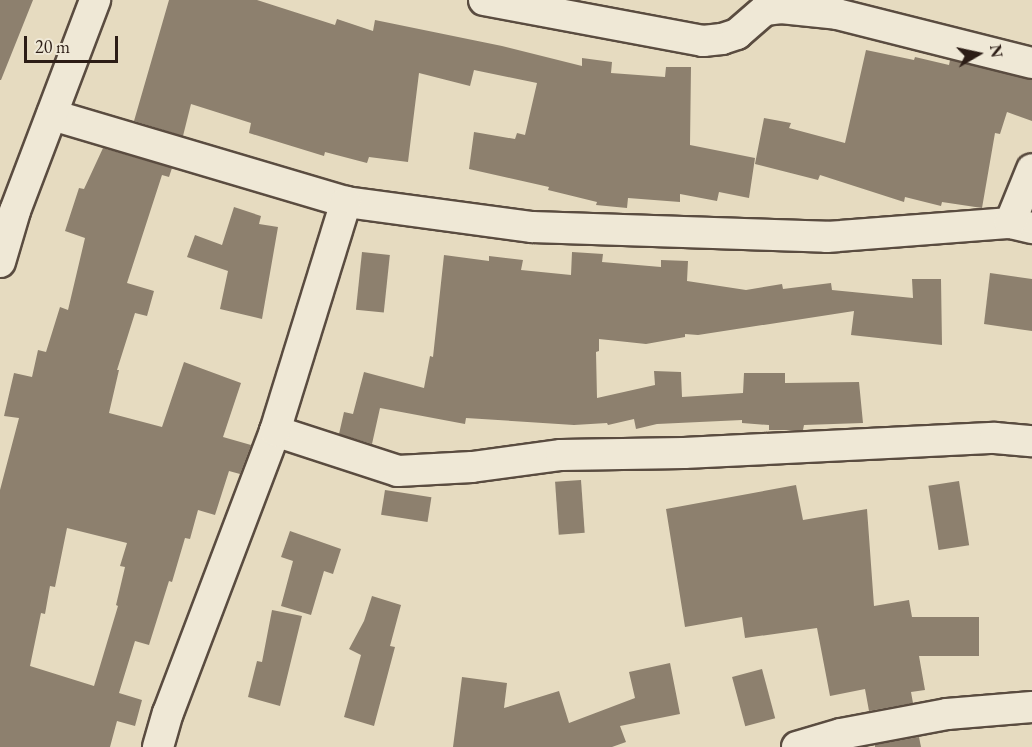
<!DOCTYPE html>
<html>
<head>
<meta charset="utf-8">
<style>
  body { margin:0 }
  #map { position:relative; width:1032px; height:747px; overflow:hidden; background:#e6dbc0; font-family:"EB Garamond",serif }
  div>[style] { position:absolute }
  [style*='--x'] { left:calc(var(--x)*1px); top:calc(var(--y)*1px); width:calc(var(--w)*1px); rotate:calc(var(--a)*1deg) }
  .building>* { inset:0; background:#8d806e; transform-origin:0 0 }
  .roads { filter:drop-shadow(2px 0 #5a4c40) drop-shadow(-2px 0 #5a4c40) drop-shadow(0 2px #5a4c40) drop-shadow(0 -2px #5a4c40) }
  .minor>* { height:30px; margin:-15px; padding:0 15px; transform-origin:15px; border-radius:15px; background:#efe8d6 }
  span { translate:-50% -50%; white-space:nowrap; text-align:center; line-height:1.15; -webkit-text-stroke:6px #efe8d6; paint-order:stroke }
  .north { position:absolute; left:948px; top:24px; width:60px; height:60px; -webkit-text-stroke:4px #efe8d6; paint-order:stroke; rotate:81deg; font-size:16px; font-weight:700; line-height:24px; text-align:center; color:#2c1d16 }
  .north::after { content:''; display:block; margin:auto; width:21px; height:27px; background:#2c1d16; clip-path:polygon(50% 0,100% 100%,50% 72%,0 100%) }
  .scale { position:absolute; left:24px; top:36px; width:94px; height:27px; box-sizing:border-box; border:3px solid #2c1d16; border-top:0; padding-left:8px; font-size:18px; line-height:21px; white-space:nowrap; color:#2c1d16; -webkit-text-stroke:4px #efe8d6; paint-order:stroke }
</style>
</head>
<body>
<div id="map">
  <div class="building">
    <div style="clip-path:polygon(0 0,33px 0,1px 80px,0 80px)"></div>
    <div style="clip-path:polygon(169px 0,257px 0,335px 25px,337px 19px,373px 31px,375px 20px,502px 46px,582px 66px,582px 58px,612px 62px,611px 73px,665px 77px,666px 67px,691px 67px,690px 145px,755px 158px,749px 198px,719px 192px,717px 201px,680px 194px,680px 202px,628px 198px,627px 208px,596px 205px,597px 202px,548px 190px,549px 187px,469px 169px,474px 132px,515px 139px,517px 133px,525px 135px,537px 83px,474px 70px,470px 86px,419px 73px,408px 162px,369px 157px,367px 163px,325px 152px,324px 156px,249px 133px,251px 123px,191px 104px,183px 136px,134px 121px)"></div>
    <div style="clip-path:polygon(866px 50px,914px 60px,915px 57px,949px 65px,950px 60px,1032px 80px,1032px 121px,1007px 112px,1000px 134px,995px 133px,982px 208px,942px 202px,941px 206px,905px 197px,904px 202px,820px 175px,818px 180px,755px 164px,764px 118px,791px 123px,789px 128px,845px 143px)"></div>
    <div style="clip-path:polygon(evenodd,103px 148px,172px 168px,169px 177px,162px 175px,127px 283px,154px 291px,147px 316px,135px 313px,117px 370px,119px 370px,109px 413px,162px 427px,184px 362px,241px 383px,223px 437px,251px 445px,240px 474px,229px 471px,215px 515px,198px 510px,190px 539px,185px 538px,172px 582px,169px 581px,149px 645px,135px 641px,119px 693px,142px 700px,135px 726px,117px 721px,110px 747px,0 747px,0 490px,19px 418px,4px 416px,14px 373px,32px 377px,38px 350px,46px 352px,60px 307px,68px 310px,85px 238px,65px 231px,79px 188px,84px 189px,103px 148px,67px 528px,127px 543px,120px 566px,125px 567px,116px 605px,118px 606px,94px 686px,30px 666px,41px 613px,45px 614px,50px 586px,55px 587px,67px 528px)"></div>
    <div style="clip-path:polygon(234px 207px,261px 216px,259px 224px,278px 227px,262px 319px,220px 309px,228px 271px,187px 257px,195px 235px,222px 245px)"></div>
    <div style="left:362px;top:252px;width:28px;height:58px;rotate:6deg"></div>
    <div style="clip-path:polygon(572px 252px,603px 254px,602px 262px,661px 267px,661px 260px,688px 261px,687px 281px,746px 290px,782px 284px,783px 289px,831px 283px,832px 290px,913px 298px,912px 279px,941px 279px,942px 345px,851px 335px,854px 311px,698px 335px,685px 334px,685px 337px,646px 344px,599px 339px,599px 351px,596px 352px,597px 398px,655px 385px,654px 371px,681px 372px,682px 397px,743px 393px,744px 373px,785px 373px,785px 383px,859px 382px,863px 423px,804px 425px,803px 430px,769px 430px,769px 425px,742px 423px,742px 420px,657px 424px,636px 429px,634px 419px,608px 425px,607px 423px,574px 425px,466px 418px,465px 424px,380px 408px,372px 444px,339px 434px,344px 412px,353px 414px,364px 372px,424px 388px,430px 356px,433px 357px,444px 255px,489px 261px,489px 256px,523px 260px,521px 270px,571px 275px)"></div>
    <div style="clip-path:polygon(990px 273px,1032px 279px,1032px 331px,984px 324px)"></div>
    <div style="left:581px;top:480px;width:53px;height:26px;rotate:86deg"></div>
    <div style="left:959px;top:481px;width:65px;height:31px;rotate:81deg"></div>
    <div style="clip-path:polygon(796px 485px,803px 520px,867px 509px,874px 606px,909px 600px,912px 617px,979px 617px,979px 656px,919px 656px,925px 690px,911px 692px,913px 703px,869px 711px,865px 689px,830px 696px,817px 628px,745px 638px,742px 617px,685px 627px,666px 509px)"></div>
    <div style="left:385px;top:490px;width:47px;height:25px;rotate:9deg"></div>
    <div style="clip-path:polygon(290px 531px,341px 549px,333px 574px,324px 571px,311px 615px,281px 606px,293px 561px,281px 557px)"></div>
    <div style="clip-path:polygon(372px 596px,401px 605px,390px 646px,395px 647px,374px 726px,344px 717px,361px 655px,349px 649px,364px 621px)"></div>
    <div style="clip-path:polygon(272px 610px,302px 616px,280px 706px,248px 697px,257px 661px,262px 662px)"></div>
    <div style="clip-path:polygon(670px 663px,680px 714px,620px 726px,626px 742px,612px 747px,453px 747px,462px 677px,507px 683px,504px 708px,559px 691px,569px 723px,635px 698px,629px 672px)"></div>
    <div style="left:762px;top:669px;width:51px;height:31px;rotate:75deg"></div>
    <div style="clip-path:polygon(919px 737px,921px 747px,875px 747px,875px 745px)"></div>
  </div>
  <div class="roads">
    <div class="minor">
      <div style="--x:484;--y:0;--w:223;--a:10.6"></div>
      <div style="--x:703;--y:41;--w:19;--a:-6"></div>
      <div style="--x:722;--y:39;--w:16;--a:-18"></div>
      <div style="--x:737;--y:34;--w:37;--a:-41"></div>
      <div style="--x:765;--y:10;--w:16;--a:-7"></div>
      <div style="--x:781;--y:8;--w:56;--a:6.1"></div>
      <div style="--x:837;--y:14;--w:201;--a:14.1"></div>
      <div style="--x:52;--y:115;--w:307;--a:16.5"></div>
      <div style="--x:346;--y:202;--w:188;--a:7.7"></div>
      <div style="--x:532;--y:227;--w:295;--a:1.9"></div>
      <div style="--x:827;--y:237;--w:184;--a:-4.4"></div>
      <div style="--x:1010;--y:223;--w:23;--a:13"></div>
      <div style="--x:1010;--y:223;--w:58;--a:-67.8"></div>
      <div style="--x:0;--y:262;--w:53;--a:-73.6"></div>
      <div style="--x:15;--y:211;--w:226;--a:-69.2"></div>
      <div style="--x:275;--y:431;--w:129;--a:18"></div>
      <div style="--x:398;--y:471;--w:74;--a:-3.1"></div>
      <div style="--x:472;--y:467;--w:90;--a:-7.7"></div>
      <div style="--x:561;--y:455;--w:123;--a:-0.9"></div>
      <div style="--x:684;--y:453;--w:311;--a:-2.8"></div>
      <div style="--x:995;--y:438;--w:37;--a:5"></div>
      <div style="--x:158;--y:747;--w:35;--a:-74"></div>
      <div style="--x:168;--y:713;--w:302;--a:-69.2"></div>
      <div style="--x:275;--y:431;--w:240;--a:-72.8"></div>
      <div style="--x:797;--y:747;--w:46;--a:-16.5"></div>
      <div style="--x:841;--y:734;--w:108;--a:-10.7"></div>
      <div style="--x:947;--y:714;--w:85;--a:-4.7"></div>
    </div>
  </div>
  <div class="north">N</div>
  <div class="scale">20 m</div>
</div>
</body>
</html>
